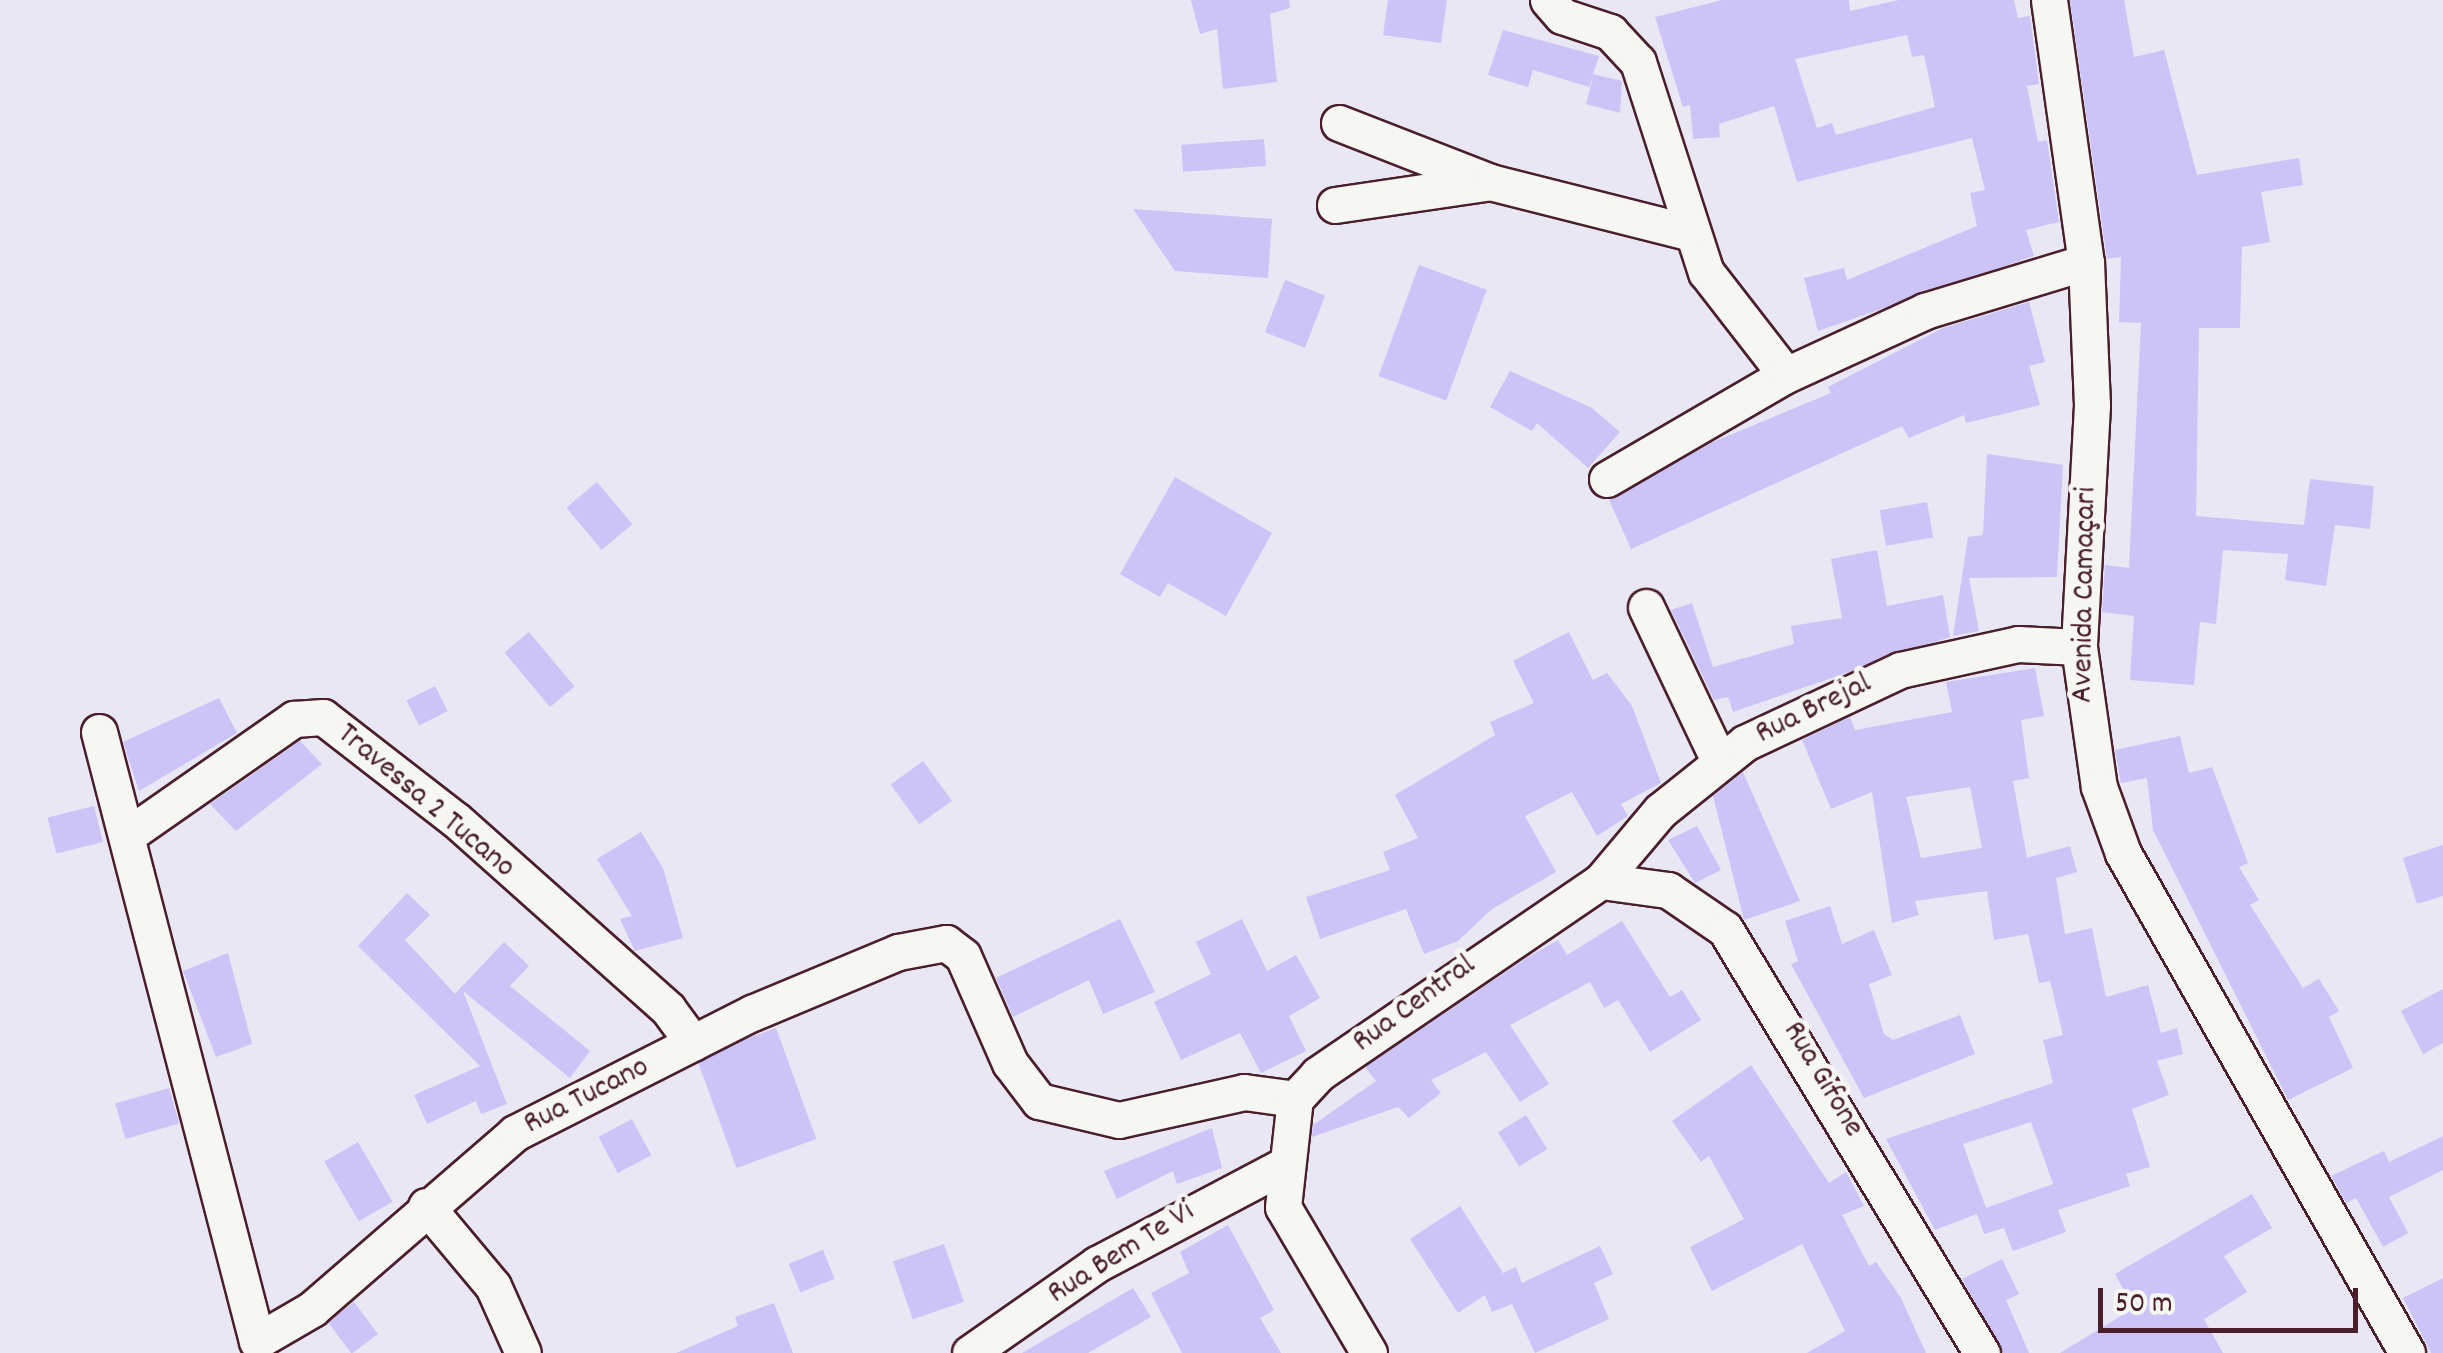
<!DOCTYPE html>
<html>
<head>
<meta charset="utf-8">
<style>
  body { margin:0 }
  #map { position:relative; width:2443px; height:1353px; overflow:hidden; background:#e9e7f4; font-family:Dekko,sans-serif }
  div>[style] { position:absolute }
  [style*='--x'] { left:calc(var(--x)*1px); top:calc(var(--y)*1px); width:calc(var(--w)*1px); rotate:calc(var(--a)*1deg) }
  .building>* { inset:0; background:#ccc4f7; transform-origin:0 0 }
  .roads { filter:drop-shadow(2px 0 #4a1f2b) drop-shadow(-2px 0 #4a1f2b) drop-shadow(0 2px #4a1f2b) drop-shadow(0 -2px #4a1f2b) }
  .street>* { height:35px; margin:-17.5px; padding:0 17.5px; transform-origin:17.5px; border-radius:17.5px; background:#f6f6f2 }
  span { translate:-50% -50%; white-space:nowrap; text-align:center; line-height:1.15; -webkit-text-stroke:10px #f6f6f2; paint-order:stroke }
  .street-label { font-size:32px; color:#4a1f2b }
  .scale { position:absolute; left:2098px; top:1288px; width:260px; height:45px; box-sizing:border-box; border:5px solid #4a1f2b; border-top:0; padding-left:12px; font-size:30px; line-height:35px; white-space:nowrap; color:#4a1f2b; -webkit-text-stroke:8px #f6f6f2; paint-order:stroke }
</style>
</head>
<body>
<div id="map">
  <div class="building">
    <div style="clip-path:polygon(1191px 0,1289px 0,1290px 8px,1270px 14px,1277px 82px,1223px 89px,1217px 29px,1200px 34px)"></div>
    <div style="clip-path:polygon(1388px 0,1447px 0,1441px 43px,1383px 35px)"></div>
    <div style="clip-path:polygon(evenodd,1722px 0,1849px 0,1850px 11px,1899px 0,2014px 0,2018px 18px,2030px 16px,2039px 84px,2027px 86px,2038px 142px,2047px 140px,2059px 222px,2026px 230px,2034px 256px,1818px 331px,1804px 278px,1844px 268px,1847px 280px,1977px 226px,1970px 193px,1985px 190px,1972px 138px,1797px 182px,1774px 106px,1719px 124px,1720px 137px,1693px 139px,1690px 105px,1683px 107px,1655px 17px,1722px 0,1907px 35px,1912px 57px,1924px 55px,1935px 107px,1836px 135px,1832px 123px,1817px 128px,1795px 59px,1907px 35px)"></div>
    <div style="clip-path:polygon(2070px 0,2124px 0,2134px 57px,2164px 50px,2197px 175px,2299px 158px,2303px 185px,2261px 192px,2270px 242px,2242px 247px,2240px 328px,2199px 328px,2196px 516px,2304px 525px,2310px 479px,2374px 486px,2370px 529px,2335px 525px,2326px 586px,2285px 580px,2288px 554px,2223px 550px,2216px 624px,2200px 622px,2194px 685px,2130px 680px,2134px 616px,2102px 612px,2105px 565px,2129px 568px,2141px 323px,2119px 322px,2121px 257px,2107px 259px)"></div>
    <div style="clip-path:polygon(1503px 30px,1599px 56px,1593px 74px,1622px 81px,1620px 113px,1586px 104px,1593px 77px,1589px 87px,1533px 70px,1528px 87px,1488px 75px)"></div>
    <div style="left:1264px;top:139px;width:27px;height:83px;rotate:86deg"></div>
    <div style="clip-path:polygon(1133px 209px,1272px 219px,1268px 278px,1175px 271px)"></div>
    <div style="left:1419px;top:265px;width:72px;height:118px;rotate:20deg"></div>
    <div style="left:1285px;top:280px;width:43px;height:56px;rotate:21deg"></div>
    <div style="clip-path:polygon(2029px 302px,2045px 362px,2029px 366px,2040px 405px,1966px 423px,1964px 415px,1909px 438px,1902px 426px,1631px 549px,1609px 500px,1713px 442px,1831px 393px,1828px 387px,1943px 328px)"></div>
    <div style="clip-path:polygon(1510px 371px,1592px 408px,1620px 432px,1588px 468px,1537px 423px,1532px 431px,1490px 407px)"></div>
    <div style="clip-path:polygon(1987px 454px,2063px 465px,2057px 577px,1969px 578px,1979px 631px,1953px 636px,1968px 537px,1983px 535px)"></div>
    <div style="clip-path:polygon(1175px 477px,1272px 533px,1226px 616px,1168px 583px,1160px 597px,1120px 574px)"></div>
    <div style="left:597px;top:482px;width:55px;height:40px;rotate:50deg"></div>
    <div style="left:1927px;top:502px;width:36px;height:48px;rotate:80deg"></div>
    <div style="clip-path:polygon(1877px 550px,1887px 606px,1943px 595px,1950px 637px,1733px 712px,1728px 697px,1714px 700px,1671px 610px,1692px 603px,1713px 667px,1794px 644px,1791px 626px,1842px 618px,1831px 559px)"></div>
    <div style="left:529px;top:632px;width:71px;height:32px;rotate:50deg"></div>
    <div style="clip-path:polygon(1569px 632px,1593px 680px,1607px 673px,1632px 706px,1661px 783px,1621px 804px,1628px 816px,1597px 836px,1572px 792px,1525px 816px,1556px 872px,1492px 909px,1458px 941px,1424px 954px,1406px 909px,1320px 939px,1306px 897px,1390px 870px,1383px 852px,1418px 838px,1395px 795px,1495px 735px,1490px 722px,1534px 703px,1513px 661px)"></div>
    <div style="clip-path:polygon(evenodd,2035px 668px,2044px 716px,2021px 720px,2029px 778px,2013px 781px,2027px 858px,2070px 846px,2077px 872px,2056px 878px,2065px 934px,2092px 928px,2106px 997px,2148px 985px,2161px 1033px,2177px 1028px,2183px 1054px,2157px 1061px,2169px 1095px,2132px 1109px,2150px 1167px,2126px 1174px,2130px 1186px,2058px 1210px,2066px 1232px,2013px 1251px,2004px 1228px,1984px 1234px,1977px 1214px,1935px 1230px,1886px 1139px,2053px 1083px,2043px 1040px,2063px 1035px,2050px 981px,2039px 983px,2028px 934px,1994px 940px,1987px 891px,1915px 901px,1919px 915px,1892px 923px,1872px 792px,1831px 809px,1802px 740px,1850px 717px,1855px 730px,1952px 712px,1946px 682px,2035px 668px,1970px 787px,1982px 848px,1921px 858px,1906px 797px,1970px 787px,2035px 668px,2031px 1122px,2053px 1184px,1986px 1208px,1963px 1144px,2031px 1122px)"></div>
    <div style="left:435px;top:686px;width:28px;height:32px;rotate:63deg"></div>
    <div style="clip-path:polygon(219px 698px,237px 733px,139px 791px,123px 742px)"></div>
    <div style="clip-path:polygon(2180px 736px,2189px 773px,2212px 767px,2248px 863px,2239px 867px,2259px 900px,2250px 905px,2303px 988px,2319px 979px,2339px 1011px,2329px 1017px,2353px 1068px,2288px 1100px,2153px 830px,2147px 778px,2121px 783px,2115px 750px)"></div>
    <div style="clip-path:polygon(300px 741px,322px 764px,236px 831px,210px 804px)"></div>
    <div style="left:923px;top:761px;width:49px;height:40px;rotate:54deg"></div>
    <div style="clip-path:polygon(1743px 772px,1800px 901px,1744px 920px,1713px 796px)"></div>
    <div style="left:94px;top:806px;width:37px;height:48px;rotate:76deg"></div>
    <div style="clip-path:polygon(1697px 826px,1721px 870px,1695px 883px,1668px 840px)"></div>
    <div style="clip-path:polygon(641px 832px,663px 868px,683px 938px,635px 951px,620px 919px,632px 916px,597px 859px)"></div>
    <div style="clip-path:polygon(2443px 845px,2443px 896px,2417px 904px,2403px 858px)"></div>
    <div style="clip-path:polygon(407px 893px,430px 915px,405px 940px,455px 994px,504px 942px,529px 966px,510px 986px,590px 1051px,570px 1078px,463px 991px,507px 1104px,481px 1114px,476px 1101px,427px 1124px,414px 1095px,480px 1066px,358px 946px)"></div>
    <div style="clip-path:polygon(1830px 906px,1842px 944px,1874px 930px,1892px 975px,1869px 984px,1884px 1034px,1893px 1040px,1960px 1015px,1975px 1054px,1864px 1098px,1791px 964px,1798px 961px,1785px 921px)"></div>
    <div style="clip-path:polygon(1120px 919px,1155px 992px,1103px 1014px,1089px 980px,1013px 1017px,996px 978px)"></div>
    <div style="clip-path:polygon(1242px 919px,1267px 971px,1296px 955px,1320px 998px,1289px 1016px,1306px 1051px,1261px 1073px,1240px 1033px,1181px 1060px,1154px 1002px,1211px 974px,1196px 942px)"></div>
    <div style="clip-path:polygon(1622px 921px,1670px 997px,1682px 990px,1701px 1020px,1650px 1052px,1618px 1000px,1604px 1008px,1590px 982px,1510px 1025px,1549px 1084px,1520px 1102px,1486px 1052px,1431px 1080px,1441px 1093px,1409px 1118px,1398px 1107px,1312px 1137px,1313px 1125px,1376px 1081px,1365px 1067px,1528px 957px,1558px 940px,1567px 955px)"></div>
    <div style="clip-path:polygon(228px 953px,252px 1044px,216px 1057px,183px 971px)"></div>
    <div style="clip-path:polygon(2443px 989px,2443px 1043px,2423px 1054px,2401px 1011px)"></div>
    <div style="left:776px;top:1028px;width:118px;height:85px;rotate:70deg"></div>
    <div style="clip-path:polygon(1751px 1065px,1829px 1183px,1846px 1172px,1864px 1206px,1842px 1215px,1869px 1266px,1876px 1262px,1901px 1298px,1926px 1353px,1807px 1353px,1845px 1331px,1802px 1244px,1712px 1291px,1690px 1247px,1744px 1219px,1709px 1156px,1701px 1162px,1672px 1121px)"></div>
    <div style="left:169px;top:1088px;width:37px;height:56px;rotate:74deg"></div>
    <div style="left:1526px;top:1115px;width:40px;height:33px;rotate:58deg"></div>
    <div style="left:632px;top:1119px;width:41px;height:38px;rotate:62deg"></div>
    <div style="clip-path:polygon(1212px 1128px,1222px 1168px,1177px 1184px,1173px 1171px,1117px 1199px,1104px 1171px)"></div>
    <div style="clip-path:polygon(2443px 1136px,2443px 1170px,2389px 1197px,2408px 1233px,2383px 1247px,2356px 1198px,2346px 1203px,2331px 1176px,2384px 1151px,2389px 1162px)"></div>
    <div style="left:358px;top:1142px;width:69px;height:39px;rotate:60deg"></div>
    <div style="clip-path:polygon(2252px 1194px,2272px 1228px,2224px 1256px,2247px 1292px,2204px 1319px,2223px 1353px,2060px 1353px,2134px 1308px,2115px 1274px)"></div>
    <div style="clip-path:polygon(1460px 1206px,1503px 1273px,1516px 1267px,1522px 1283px,1600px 1246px,1613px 1274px,1594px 1283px,1609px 1319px,1535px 1353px,1512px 1304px,1492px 1312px,1485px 1295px,1458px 1313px,1410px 1239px)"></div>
    <div style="clip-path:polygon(1228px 1225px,1274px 1310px,1260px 1318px,1281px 1353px,1182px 1353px,1151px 1293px,1189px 1273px,1180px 1252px)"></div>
    <div style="left:944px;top:1244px;width:61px;height:54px;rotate:71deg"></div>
    <div style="left:823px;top:1250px;width:31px;height:37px;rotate:68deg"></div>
    <div style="clip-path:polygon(2002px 1259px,2019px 1294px,2006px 1300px,2029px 1353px,2003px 1353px,1962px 1279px)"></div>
    <div style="clip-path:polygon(2443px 1278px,2443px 1353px,2431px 1353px,2403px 1298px)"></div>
    <div style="clip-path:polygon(1133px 1288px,1151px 1317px,1088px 1353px,1022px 1353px)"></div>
    <div style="left:354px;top:1302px;width:40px;height:33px;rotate:53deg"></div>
    <div style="clip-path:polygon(774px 1303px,793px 1353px,676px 1353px,738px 1326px,735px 1317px)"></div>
  </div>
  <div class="roads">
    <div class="street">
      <div style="--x:1548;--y:0;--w:21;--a:49"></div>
      <div style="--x:1562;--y:16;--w:51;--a:18.4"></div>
      <div style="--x:1610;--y:32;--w:41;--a:47"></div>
      <div style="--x:1638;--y:62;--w:221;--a:72.1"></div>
      <div style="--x:1706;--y:272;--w:130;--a:52.2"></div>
      <div style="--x:2049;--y:0;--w:265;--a:82"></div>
      <div style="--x:2086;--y:262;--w:143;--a:87.6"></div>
      <div style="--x:2092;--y:405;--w:242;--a:93.1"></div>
      <div style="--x:2079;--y:647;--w:141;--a:81.9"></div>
      <div style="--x:2099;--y:787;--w:70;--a:70"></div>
      <div style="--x:2123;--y:853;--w:575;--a:60.4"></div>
      <div style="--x:1339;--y:123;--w:162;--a:21.3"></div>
      <div style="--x:1335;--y:205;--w:157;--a:-8.4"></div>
      <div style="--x:1490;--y:182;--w:204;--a:14.2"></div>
      <div style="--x:1607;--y:479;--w:207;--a:-30.2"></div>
      <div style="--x:1786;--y:375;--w:153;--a:-24.7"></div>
      <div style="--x:1925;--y:311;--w:168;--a:-16.9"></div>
      <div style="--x:1646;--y:607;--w:170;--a:64.6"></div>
      <div style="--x:99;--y:732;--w:629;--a:75.46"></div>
      <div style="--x:257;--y:1341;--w:64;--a:-30.2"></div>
      <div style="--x:312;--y:1309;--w:269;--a:-40.9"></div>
      <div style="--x:515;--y:1133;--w:266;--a:-26.9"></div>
      <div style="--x:752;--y:1013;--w:158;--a:-22.7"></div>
      <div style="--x:898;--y:952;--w:49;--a:-10.6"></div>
      <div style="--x:946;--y:943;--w:21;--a:37"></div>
      <div style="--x:963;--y:956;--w:117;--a:66.3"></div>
      <div style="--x:1010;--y:1063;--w:48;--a:52.7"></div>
      <div style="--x:1039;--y:1101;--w:82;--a:13.4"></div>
      <div style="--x:1119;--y:1120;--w:128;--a:-12.6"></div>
      <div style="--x:1244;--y:1092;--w:51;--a:7.8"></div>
      <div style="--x:132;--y:832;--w:198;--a:-34.9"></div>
      <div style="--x:294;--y:719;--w:29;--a:-4"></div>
      <div style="--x:323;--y:717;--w:168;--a:37.8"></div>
      <div style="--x:456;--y:820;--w:284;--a:41.7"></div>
      <div style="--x:668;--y:1009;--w:42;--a:53.7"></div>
      <div style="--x:1601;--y:881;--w:68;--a:7.7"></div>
      <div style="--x:1668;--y:890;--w:69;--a:34.4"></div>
      <div style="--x:1725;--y:929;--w:496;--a:58.8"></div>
      <div style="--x:426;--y:1206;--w:104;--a:50.1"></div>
      <div style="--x:493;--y:1286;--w:73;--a:65.9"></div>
      <div style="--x:970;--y:1353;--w:155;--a:-35"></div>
      <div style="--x:1097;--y:1264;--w:208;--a:-27.8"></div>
      <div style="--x:1369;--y:1353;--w:169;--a:-120.5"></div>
      <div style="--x:1283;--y:1207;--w:109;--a:-83.7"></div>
      <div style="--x:1295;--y:1099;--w:34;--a:-47"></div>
      <div style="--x:1318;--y:1074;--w:343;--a:-34.3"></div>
      <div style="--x:1601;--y:881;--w:92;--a:-49.9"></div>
      <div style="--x:1660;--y:811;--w:109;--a:-38.7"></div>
      <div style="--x:1745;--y:743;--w:171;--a:-25.2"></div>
      <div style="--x:1900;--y:670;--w:121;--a:-12.4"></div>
      <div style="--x:2018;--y:644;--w:61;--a:2.8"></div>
    </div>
  </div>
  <div class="street-label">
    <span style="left:2086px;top:595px;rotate:-89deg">Avenida Camaçari</span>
    <span style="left:1814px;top:710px;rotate:-26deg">Rua Brejal</span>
    <span style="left:425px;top:802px;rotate:40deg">Travessa 2 Tucano</span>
    <span style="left:1415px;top:1005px;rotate:-36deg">Rua Central</span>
    <span style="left:1822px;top:1080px;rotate:59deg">Rua Gifone</span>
    <span style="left:587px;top:1097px;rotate:-27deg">Rua Tucano</span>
    <span style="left:1122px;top:1254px;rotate:-32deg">Rua Bem Te Vi</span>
  </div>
  <div class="scale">50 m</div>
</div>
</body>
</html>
